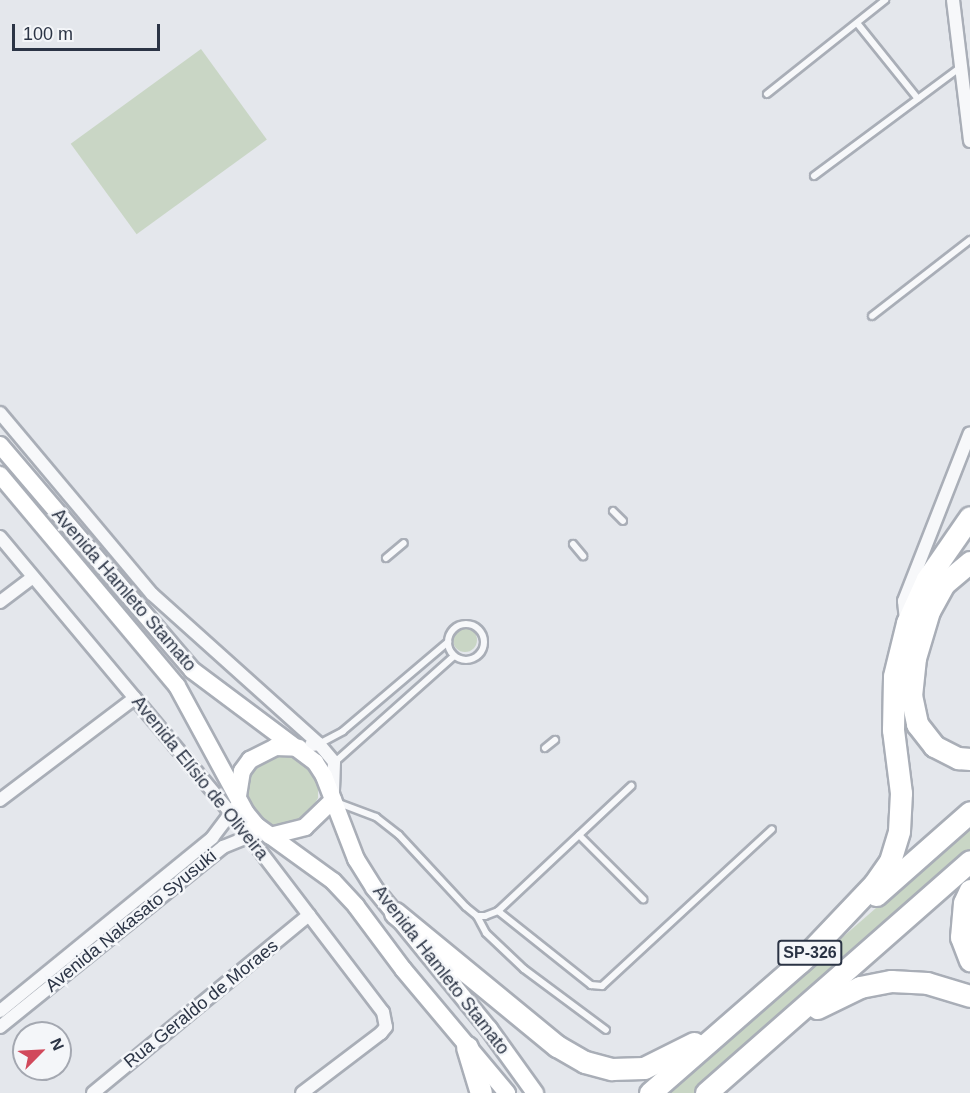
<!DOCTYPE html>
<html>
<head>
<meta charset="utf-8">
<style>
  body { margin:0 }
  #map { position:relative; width:970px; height:1093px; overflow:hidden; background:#e4e7ec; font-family:Helvetica,sans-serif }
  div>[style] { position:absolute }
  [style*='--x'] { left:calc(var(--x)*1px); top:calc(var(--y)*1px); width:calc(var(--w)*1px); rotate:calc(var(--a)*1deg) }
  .green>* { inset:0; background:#c9d6c5; transform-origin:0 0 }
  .round { border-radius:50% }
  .roads { filter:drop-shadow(2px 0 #a9aeb7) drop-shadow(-2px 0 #a9aeb7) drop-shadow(0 2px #a9aeb7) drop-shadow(0 -2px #a9aeb7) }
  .lane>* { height:6px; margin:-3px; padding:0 3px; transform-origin:3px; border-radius:3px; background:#f7f8fa }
  .lane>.ring { margin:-3px; padding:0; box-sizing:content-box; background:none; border:6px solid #f7f8fa; border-radius:50% }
  .street>* { height:12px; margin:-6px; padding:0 6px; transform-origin:6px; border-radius:6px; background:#f7f8fa }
  .secondary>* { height:16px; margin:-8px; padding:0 8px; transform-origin:8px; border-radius:8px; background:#fff }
  .highway>* { height:21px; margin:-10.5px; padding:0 10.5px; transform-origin:10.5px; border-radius:10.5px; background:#fff }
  span { translate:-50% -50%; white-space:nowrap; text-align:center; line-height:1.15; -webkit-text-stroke:5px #f4f6f9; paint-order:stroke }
  .shield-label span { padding:2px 4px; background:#f4f6f9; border:2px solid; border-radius:4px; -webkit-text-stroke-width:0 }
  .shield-label { font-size:16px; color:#2b3445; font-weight:700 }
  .street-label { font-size:18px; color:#2b3445 }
  .north { position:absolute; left:12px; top:1021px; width:60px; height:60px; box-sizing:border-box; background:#f4f6f9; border:2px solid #a4a8b1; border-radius:50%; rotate:66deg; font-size:16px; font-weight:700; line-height:24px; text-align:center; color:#2b3445 }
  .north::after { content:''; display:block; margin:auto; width:21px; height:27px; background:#d1495b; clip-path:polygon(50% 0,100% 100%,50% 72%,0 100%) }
  .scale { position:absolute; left:12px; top:24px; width:148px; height:27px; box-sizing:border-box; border:3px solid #2b3445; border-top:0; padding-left:8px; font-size:18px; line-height:21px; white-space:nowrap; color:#2b3445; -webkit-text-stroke:4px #f4f6f9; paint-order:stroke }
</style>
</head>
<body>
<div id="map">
  <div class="green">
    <div style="left:201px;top:49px;width:112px;height:161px;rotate:54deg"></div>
    <div class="round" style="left:453px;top:628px;width:24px;height:24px"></div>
    <div style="clip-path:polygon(287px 752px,311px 767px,318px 782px,318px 798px,306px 818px,277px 828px,262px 823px,242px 793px,254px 761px)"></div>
    <div style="clip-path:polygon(970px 826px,970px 852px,696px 1093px,664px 1093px)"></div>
  </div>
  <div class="roads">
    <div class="lane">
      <div style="--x:857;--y:23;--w:97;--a:51.2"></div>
      <div style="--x:767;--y:94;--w:151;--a:-38.5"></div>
      <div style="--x:814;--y:176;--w:183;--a:-36.6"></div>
      <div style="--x:872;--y:316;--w:124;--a:-37.8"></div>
      <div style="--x:613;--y:511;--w:14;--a:45"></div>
      <div style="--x:573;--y:544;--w:16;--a:50"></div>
      <div style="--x:386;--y:558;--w:23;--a:-40"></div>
      <div class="ring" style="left:448px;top:624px;width:30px;height:30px"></div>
      <div style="--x:319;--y:744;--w:27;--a:-28"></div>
      <div style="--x:343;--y:731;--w:138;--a:-40.3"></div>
      <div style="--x:545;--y:748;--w:13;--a:-39"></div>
      <div style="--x:335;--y:762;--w:159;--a:-41.7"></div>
      <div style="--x:336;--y:802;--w:43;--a:20.6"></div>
      <div style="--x:376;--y:817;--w:29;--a:38"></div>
      <div style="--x:399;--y:835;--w:98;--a:47.1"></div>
      <div style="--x:466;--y:907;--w:14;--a:39"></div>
      <div style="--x:477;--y:916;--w:8;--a:0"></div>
      <div style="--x:485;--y:916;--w:14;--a:-21"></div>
      <div style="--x:498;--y:911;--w:183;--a:-43.2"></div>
      <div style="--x:579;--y:835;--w:91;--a:45"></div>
      <div style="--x:498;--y:911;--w:119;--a:38.5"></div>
      <div style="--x:591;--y:985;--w:11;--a:5"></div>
      <div style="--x:602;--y:986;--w:231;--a:-42.7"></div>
      <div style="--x:477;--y:916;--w:19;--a:62"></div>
      <div style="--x:486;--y:933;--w:52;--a:43.5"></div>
      <div style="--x:524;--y:969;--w:102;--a:36.6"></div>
    </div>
    <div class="street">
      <div style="--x:953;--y:0;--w:142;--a:83.1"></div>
      <div style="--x:0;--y:413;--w:236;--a:50"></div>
      <div style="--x:152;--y:594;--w:224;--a:41.9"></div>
      <div style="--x:0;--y:537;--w:361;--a:50.1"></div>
      <div style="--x:232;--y:814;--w:249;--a:52.7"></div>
      <div style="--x:383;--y:1012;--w:15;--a:79"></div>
      <div style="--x:386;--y:1027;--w:8;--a:130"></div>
      <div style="--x:381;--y:1033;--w:99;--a:142.8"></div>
      <div style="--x:0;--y:602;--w:41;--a:-37.1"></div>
      <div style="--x:906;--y:620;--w:19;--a:-96"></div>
      <div style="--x:904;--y:601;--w:180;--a:-68.6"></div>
      <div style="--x:311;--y:745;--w:8;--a:-7"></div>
      <div style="--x:319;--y:744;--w:23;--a:50"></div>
      <div style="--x:334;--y:762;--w:37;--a:92"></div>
      <div style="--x:0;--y:800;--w:169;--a:-37.1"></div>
      <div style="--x:0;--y:1011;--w:274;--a:-39.2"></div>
      <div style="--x:212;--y:838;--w:39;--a:-53"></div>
      <div style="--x:0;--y:1027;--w:287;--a:-38.9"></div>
      <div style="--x:223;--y:847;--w:32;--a:-22"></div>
      <div style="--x:93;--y:1093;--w:280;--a:-39.5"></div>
    </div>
    <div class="secondary">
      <div style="--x:0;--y:445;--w:296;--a:49.5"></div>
      <div style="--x:192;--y:670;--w:154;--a:36.8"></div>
      <div style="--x:315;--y:762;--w:17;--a:57"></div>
      <div style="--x:324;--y:776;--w:89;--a:68.9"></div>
      <div style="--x:356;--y:859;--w:34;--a:58"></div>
      <div style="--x:374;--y:888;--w:182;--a:50.8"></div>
      <div style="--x:489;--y:1029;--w:79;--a:54.3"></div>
      <div style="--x:0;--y:475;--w:275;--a:50"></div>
      <div style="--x:177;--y:686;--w:145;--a:61.5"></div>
      <div style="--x:246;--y:813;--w:17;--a:50"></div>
      <div style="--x:257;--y:826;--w:94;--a:35.9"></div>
      <div style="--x:333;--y:881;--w:34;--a:47"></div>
      <div style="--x:356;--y:906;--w:79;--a:53.3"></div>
      <div style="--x:403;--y:969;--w:162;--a:50"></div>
      <div style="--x:238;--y:796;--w:25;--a:-81"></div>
      <div style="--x:242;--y:771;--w:14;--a:-54"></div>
      <div style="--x:250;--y:760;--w:28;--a:-27"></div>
      <div style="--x:275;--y:747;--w:24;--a:2"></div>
      <div style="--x:270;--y:836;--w:36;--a:-14"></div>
      <div style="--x:305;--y:827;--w:39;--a:-44"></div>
    </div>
    <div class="highway">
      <div style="--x:970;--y:562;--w:34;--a:140"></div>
      <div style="--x:944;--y:584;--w:31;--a:119"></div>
      <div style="--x:929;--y:611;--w:49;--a:106.6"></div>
      <div style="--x:915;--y:658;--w:37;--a:96"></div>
      <div style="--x:911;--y:695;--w:30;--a:78"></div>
      <div style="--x:917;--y:724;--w:28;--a:52"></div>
      <div style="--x:934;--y:746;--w:27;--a:27"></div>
      <div style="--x:958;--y:758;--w:12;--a:5"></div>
      <div style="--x:970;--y:890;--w:14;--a:115"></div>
      <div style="--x:964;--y:903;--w:34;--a:95"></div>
      <div style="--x:961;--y:937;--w:25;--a:69"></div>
      <div style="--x:876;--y:895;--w:125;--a:-41.4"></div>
      <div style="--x:395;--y:913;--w:210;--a:39.4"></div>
      <div style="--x:557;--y:1046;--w:32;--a:30"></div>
      <div style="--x:585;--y:1062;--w:28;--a:15"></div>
      <div style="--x:612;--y:1069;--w:32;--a:-2"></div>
      <div style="--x:644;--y:1068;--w:56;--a:-26.6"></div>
      <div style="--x:799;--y:963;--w:109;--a:-46.5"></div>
      <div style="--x:874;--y:884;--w:28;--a:-55"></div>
      <div style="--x:890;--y:861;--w:31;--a:-73"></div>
      <div style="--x:899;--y:831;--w:38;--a:-87"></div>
      <div style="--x:901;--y:793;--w:64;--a:-97.2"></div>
      <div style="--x:893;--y:730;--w:54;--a:-88.9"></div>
      <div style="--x:894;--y:676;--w:55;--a:-76.2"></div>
      <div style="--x:907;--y:623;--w:48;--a:-65.6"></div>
      <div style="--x:927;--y:579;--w:75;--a:-55.3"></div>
      <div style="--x:817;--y:1008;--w:48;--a:-26"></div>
      <div style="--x:860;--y:987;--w:32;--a:-11"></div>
      <div style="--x:891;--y:981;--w:36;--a:3"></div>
      <div style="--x:927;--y:983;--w:45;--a:16.8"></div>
      <div style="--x:467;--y:1047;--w:48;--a:73.1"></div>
      <div style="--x:650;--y:1093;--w:210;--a:-41.1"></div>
      <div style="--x:706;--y:1093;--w:351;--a:-41.3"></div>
    </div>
  </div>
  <div class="shield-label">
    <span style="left:810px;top:953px">SP-326</span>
  </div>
  <div class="street-label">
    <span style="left:124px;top:590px;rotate:49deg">Avenida Hamleto Stamato</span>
    <span style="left:200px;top:778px;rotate:51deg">Avenida Elísio de Oliveira</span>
    <span style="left:131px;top:921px;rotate:-39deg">Avenida Nakasato Syusuki</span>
    <span style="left:441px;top:970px;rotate:52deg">Avenida Hamleto Stamato</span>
    <span style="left:201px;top:1004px;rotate:-39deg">Rua Geraldo de Moraes</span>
  </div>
  <div class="north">N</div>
  <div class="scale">100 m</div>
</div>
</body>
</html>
